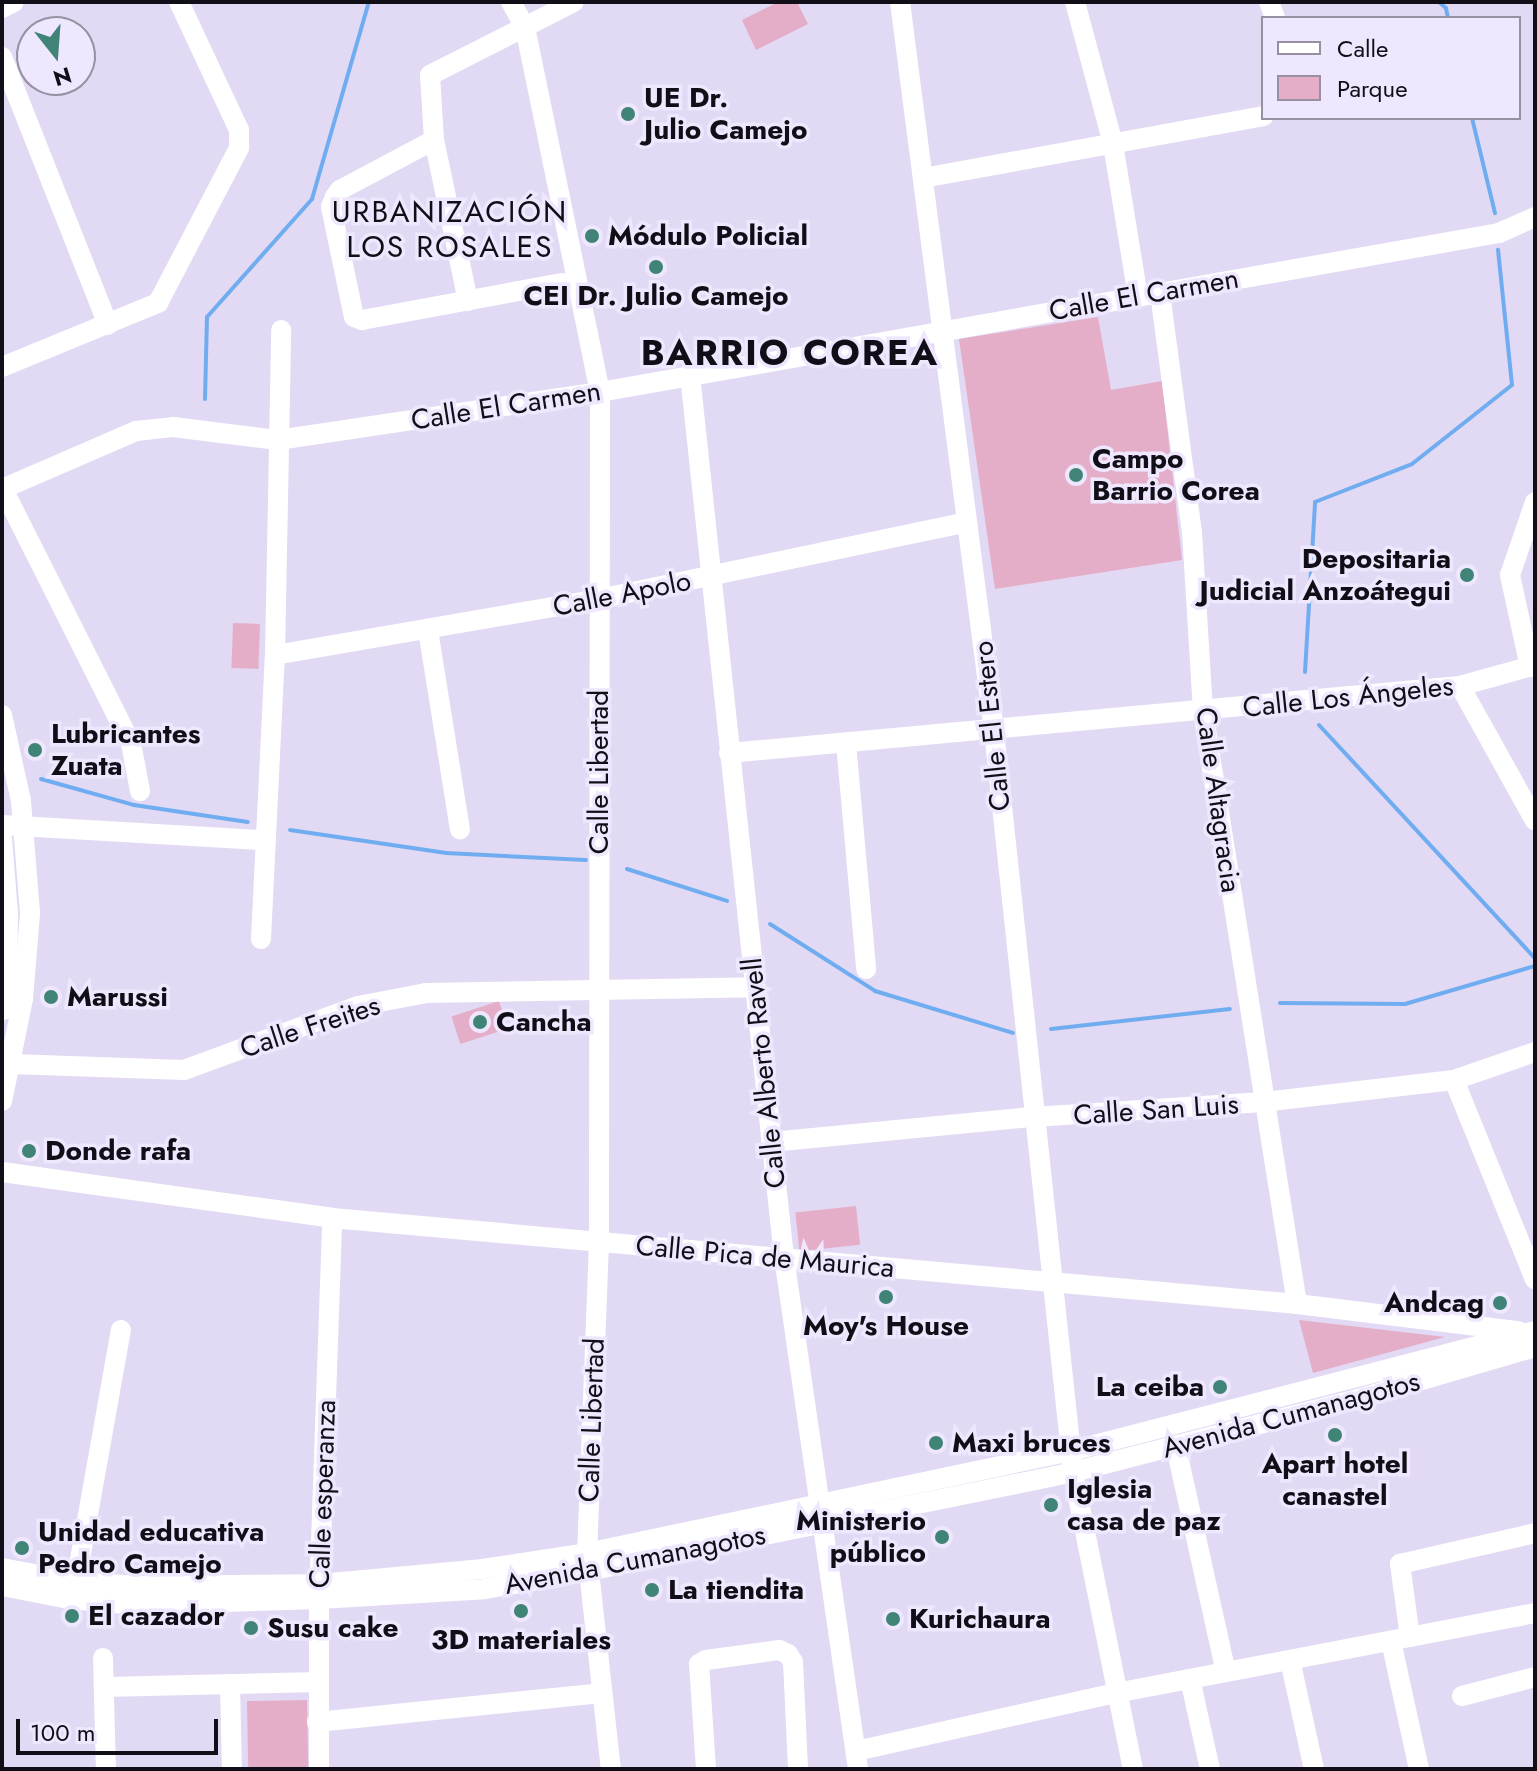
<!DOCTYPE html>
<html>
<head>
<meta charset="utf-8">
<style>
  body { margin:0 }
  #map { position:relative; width:1537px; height:1771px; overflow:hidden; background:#e2d9f4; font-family:Jost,sans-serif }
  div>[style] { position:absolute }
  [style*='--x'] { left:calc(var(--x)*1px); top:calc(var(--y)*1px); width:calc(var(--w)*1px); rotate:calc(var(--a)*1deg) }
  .green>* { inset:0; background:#e5aec8; transform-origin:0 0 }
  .stream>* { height:4px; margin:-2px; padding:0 2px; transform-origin:2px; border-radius:2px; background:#70adf0 }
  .minor>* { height:20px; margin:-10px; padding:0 10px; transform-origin:10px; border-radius:10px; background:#fff }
  .dots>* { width:22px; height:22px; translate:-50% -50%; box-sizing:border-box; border:4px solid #eee7fd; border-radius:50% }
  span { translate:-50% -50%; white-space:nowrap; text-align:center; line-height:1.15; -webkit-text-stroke:7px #eee7fd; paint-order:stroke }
  .poi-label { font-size:28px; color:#110e17; font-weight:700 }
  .left { translate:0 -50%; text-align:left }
  .right { translate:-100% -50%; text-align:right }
  .street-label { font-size:28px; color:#110e17 }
  .neighbourhood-label { font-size:30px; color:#110e17; letter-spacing:2px }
  .district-label { font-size:36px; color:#110e17; font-weight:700; letter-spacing:2px }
  .frame { position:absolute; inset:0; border:4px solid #110e17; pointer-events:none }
  .legend { position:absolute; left:1261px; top:16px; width:260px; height:104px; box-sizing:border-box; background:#eee7fd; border:2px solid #9690a1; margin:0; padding:10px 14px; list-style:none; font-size:24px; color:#110e17 }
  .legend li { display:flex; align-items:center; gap:16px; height:40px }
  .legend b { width:40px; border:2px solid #9690a1 }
  .north { position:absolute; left:16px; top:16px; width:80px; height:80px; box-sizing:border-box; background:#eee7fd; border:2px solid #9690a1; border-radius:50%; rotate:163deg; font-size:22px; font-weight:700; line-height:32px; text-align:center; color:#110e17 }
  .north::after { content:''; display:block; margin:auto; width:28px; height:36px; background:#408377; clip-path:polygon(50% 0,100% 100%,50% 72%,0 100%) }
  .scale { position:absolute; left:16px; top:1719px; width:202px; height:36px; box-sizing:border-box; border:4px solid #110e17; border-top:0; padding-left:10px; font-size:24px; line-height:28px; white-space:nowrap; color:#110e17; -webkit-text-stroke:6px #eee7fd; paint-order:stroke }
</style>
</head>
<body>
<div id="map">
  <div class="green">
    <div style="clip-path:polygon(778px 2px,797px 2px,808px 24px,756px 50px,742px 20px)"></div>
    <div style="clip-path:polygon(1098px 317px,1111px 390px,1162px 381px,1182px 560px,995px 589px,959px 339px)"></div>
    <div style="left:233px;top:623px;width:27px;height:45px;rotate:2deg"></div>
    <div style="left:499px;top:1001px;width:29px;height:50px;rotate:72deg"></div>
    <div style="left:856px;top:1206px;width:39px;height:61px;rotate:84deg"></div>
    <div style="clip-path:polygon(1299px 1320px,1445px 1337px,1313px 1373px)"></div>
    <div style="left:307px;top:1700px;width:69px;height:60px;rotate:89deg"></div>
  </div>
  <div class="stream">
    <div style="--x:1439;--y:2;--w:9;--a:41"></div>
    <div style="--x:1446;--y:8;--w:10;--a:79"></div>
    <div style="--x:1472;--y:118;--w:98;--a:76.4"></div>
    <div style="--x:205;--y:399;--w:82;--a:-88.6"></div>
    <div style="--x:207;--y:317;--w:158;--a:-48.3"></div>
    <div style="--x:312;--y:199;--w:205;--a:-73.9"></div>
    <div style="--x:1305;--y:672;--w:170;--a:-86.6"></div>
    <div style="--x:1315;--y:502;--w:104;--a:-21.4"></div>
    <div style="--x:1412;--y:464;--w:127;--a:-38.3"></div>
    <div style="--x:1512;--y:385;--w:136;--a:-95.9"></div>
    <div style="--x:1319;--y:725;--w:318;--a:47.2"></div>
    <div style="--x:41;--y:779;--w:97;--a:15.6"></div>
    <div style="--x:134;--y:805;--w:115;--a:8.5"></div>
    <div style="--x:290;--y:830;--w:158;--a:8.4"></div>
    <div style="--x:446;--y:853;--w:140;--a:2.9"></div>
    <div style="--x:627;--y:869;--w:105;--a:17.7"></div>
    <div style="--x:770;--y:924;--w:125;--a:32.5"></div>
    <div style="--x:875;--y:991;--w:144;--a:16.9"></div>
    <div style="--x:1280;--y:1003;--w:125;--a:0.5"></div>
    <div style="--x:1405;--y:1004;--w:135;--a:-16.3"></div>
    <div style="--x:1051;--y:1029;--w:180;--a:-6.4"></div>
  </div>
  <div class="minor">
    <div style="--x:511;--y:2;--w:29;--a:61"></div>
    <div style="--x:525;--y:27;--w:373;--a:78.4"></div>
    <div style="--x:600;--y:392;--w:851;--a:90.07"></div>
    <div style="--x:599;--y:1243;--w:310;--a:92.2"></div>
    <div style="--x:587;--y:1553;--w:217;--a:83.7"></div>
    <div style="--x:900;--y:2;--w:735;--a:82.65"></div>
    <div style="--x:994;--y:731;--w:745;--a:83.91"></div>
    <div style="--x:1073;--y:1472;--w:303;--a:78.6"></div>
    <div style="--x:1075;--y:2;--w:147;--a:75"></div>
    <div style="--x:1113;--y:144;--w:155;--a:80.7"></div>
    <div style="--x:1269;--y:2;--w:17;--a:69"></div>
    <div style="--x:2;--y:8;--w:13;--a:-27"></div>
    <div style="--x:2;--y:57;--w:288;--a:68.4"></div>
    <div style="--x:434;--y:140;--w:106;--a:152"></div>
    <div style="--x:340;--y:190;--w:9;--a:126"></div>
    <div style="--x:335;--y:197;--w:11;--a:112"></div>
    <div style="--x:331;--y:207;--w:112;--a:78.2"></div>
    <div style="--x:354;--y:317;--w:9;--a:21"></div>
    <div style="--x:362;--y:320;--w:203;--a:-10.5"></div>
    <div style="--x:923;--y:178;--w:346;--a:-10.3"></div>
    <div style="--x:1160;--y:293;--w:241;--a:82.4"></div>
    <div style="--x:1192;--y:532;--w:179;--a:86.5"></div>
    <div style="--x:1203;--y:711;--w:600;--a:80.99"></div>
    <div style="--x:468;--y:301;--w:165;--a:-101.9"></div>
    <div style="--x:434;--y:140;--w:65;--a:-93.5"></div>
    <div style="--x:430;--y:75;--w:161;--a:-26.9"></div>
    <div style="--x:2;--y:367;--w:169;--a:-22.3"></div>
    <div style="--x:158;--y:303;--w:175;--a:-62.4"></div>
    <div style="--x:239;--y:148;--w:18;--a:-90"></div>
    <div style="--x:239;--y:130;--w:141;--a:-115.1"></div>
    <div style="--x:690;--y:375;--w:887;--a:83.92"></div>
    <div style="--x:784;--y:1257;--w:517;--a:81.78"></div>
    <div style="--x:2;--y:487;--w:287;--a:63.3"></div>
    <div style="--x:131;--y:743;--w:49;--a:79.4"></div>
    <div style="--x:2;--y:489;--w:146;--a:-23.4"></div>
    <div style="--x:136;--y:431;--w:37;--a:-6"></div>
    <div style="--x:173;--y:427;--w:106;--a:7.1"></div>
    <div style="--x:278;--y:440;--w:326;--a:-8.5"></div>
    <div style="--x:600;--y:392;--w:913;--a:-10.03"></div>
    <div style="--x:1499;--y:233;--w:39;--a:-24"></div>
    <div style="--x:428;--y:630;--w:202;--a:80.9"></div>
    <div style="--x:275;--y:655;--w:329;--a:-9.8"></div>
    <div style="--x:599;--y:599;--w:376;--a:-11.8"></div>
    <div style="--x:1530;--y:667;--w:94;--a:-102.3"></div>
    <div style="--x:1510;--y:575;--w:77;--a:-71.1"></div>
    <div style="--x:1460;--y:686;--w:154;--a:60.9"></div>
    <div style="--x:2;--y:715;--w:88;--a:77.5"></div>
    <div style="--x:21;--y:801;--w:113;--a:85.4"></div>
    <div style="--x:30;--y:914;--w:85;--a:94.7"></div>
    <div style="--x:23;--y:999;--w:104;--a:101.6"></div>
    <div style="--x:846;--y:743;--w:227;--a:84.9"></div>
    <div style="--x:729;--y:753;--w:734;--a:-5.24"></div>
    <div style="--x:1460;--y:686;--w:78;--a:-15.6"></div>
    <div style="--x:2;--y:825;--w:263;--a:3.3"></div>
    <div style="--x:2;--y:839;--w:74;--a:85.4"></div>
    <div style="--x:8;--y:913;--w:69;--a:90.8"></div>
    <div style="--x:7;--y:982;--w:29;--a:100"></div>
    <div style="--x:261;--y:939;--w:284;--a:-87.2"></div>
    <div style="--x:275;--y:655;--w:325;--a:-88.9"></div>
    <div style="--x:12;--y:1064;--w:172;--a:2"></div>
    <div style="--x:184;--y:1070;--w:185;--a:-20.2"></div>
    <div style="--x:358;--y:1006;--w:69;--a:-10.8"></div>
    <div style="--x:426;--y:993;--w:329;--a:-1"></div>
    <div style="--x:1454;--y:1080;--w:215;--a:67.9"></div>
    <div style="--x:771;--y:1142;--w:263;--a:-5.5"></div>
    <div style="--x:1033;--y:1117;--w:231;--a:-3.7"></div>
    <div style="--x:1264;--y:1102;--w:191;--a:-6.6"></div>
    <div style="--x:1454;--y:1080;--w:86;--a:-19.1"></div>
    <div style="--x:2;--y:1172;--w:333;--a:7.9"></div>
    <div style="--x:332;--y:1218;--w:969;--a:5.09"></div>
    <div style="--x:1297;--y:1304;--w:223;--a:7"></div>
    <div style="--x:1176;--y:1447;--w:230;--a:77.5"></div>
    <div style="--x:2;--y:1568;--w:75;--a:10.7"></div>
    <div style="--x:76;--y:1582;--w:65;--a:3.5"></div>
    <div style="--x:141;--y:1586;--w:179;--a:-0.6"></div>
    <div style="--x:320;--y:1584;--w:164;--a:-5.3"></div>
    <div style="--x:483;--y:1569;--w:105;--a:-8.7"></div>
    <div style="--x:587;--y:1553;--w:495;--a:-11.9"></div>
    <div style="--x:1071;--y:1451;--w:479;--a:-14.5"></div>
    <div style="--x:76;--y:1582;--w:256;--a:-79.9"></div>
    <div style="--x:2;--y:1586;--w:68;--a:11"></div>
    <div style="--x:69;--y:1599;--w:68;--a:5"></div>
    <div style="--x:137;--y:1605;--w:182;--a:-1.9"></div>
    <div style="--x:319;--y:1599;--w:166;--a:-3.4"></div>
    <div style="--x:485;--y:1589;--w:105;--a:-9.9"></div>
    <div style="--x:588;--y:1571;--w:495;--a:-11.5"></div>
    <div style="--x:1073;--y:1472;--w:290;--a:-14.4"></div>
    <div style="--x:1354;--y:1400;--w:189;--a:-16.3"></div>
    <div style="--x:1410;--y:1637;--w:74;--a:-97.8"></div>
    <div style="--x:1400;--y:1564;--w:139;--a:-12.9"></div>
    <div style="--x:1391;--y:1641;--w:131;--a:77.7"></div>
    <div style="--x:103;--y:1658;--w:111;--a:88.5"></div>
    <div style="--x:1290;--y:1660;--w:112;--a:77.6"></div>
    <div style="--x:1190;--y:1679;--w:92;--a:77.5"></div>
    <div style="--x:230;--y:1684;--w:85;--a:88.7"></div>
    <div style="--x:104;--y:1687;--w:215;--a:-1.3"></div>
    <div style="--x:1462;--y:1696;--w:75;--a:-14.6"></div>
    <div style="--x:317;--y:1722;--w:286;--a:-5.8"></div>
    <div style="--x:856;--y:1751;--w:266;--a:-12.6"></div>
    <div style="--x:1116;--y:1693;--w:427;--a:-10.8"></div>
    <div style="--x:319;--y:1769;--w:170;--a:-90"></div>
    <div style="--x:319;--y:1599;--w:381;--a:-88"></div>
    <div style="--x:706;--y:1769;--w:105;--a:-93.8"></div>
    <div style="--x:699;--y:1664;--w:8;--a:-30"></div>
    <div style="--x:706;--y:1660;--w:74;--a:-7.8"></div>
    <div style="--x:779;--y:1650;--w:10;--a:24"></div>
    <div style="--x:788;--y:1654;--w:9;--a:58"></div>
    <div style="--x:793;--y:1662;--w:107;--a:87.3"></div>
  </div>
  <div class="dots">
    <div style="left:628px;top:114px;background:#408377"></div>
    <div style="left:592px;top:236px;background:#408377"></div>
    <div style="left:656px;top:267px;background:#408377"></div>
    <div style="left:1076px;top:475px;background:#408377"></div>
    <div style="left:1467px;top:575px;background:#408377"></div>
    <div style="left:35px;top:750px;background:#408377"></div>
    <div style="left:51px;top:997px;background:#408377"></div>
    <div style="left:480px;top:1022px;background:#408377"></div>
    <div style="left:29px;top:1151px;background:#408377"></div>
    <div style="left:886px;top:1297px;background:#408377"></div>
    <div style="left:1500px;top:1303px;background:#408377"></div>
    <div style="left:1220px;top:1387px;background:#408377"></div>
    <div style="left:1335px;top:1435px;background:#408377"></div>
    <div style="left:936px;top:1443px;background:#408377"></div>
    <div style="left:1051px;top:1505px;background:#408377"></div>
    <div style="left:942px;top:1537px;background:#408377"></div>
    <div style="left:22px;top:1548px;background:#408377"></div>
    <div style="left:652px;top:1590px;background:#408377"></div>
    <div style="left:521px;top:1611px;background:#408377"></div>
    <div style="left:72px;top:1616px;background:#408377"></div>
    <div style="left:893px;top:1619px;background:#408377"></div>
    <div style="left:251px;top:1628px;background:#408377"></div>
  </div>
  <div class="poi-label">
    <span class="left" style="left:644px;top:114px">UE Dr.<br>Julio Camejo</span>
    <span class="left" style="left:608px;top:236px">Módulo Policial</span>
    <span style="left:656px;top:296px">CEI Dr. Julio Camejo</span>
    <span class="left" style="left:1092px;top:475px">Campo<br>Barrio Corea</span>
    <span class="right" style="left:1451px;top:575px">Depositaria<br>Judicial Anzoátegui</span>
    <span class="left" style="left:51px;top:750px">Lubricantes<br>Zuata</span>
    <span class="left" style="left:67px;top:997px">Marussi</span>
    <span class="left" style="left:496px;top:1022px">Cancha</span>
    <span class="left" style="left:45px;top:1151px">Donde rafa</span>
    <span class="right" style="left:1484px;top:1303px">Andcag</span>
    <span style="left:886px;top:1326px">Moy's House</span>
    <span class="right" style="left:1204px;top:1387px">La ceiba</span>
    <span class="left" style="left:952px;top:1443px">Maxi bruces</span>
    <span style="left:1335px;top:1480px">Apart hotel<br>canastel</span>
    <span class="left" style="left:1067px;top:1505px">Iglesia<br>casa de paz</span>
    <span class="right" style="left:926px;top:1537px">Ministerio<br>público</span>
    <span class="left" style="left:38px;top:1548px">Unidad educativa<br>Pedro Camejo</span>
    <span class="left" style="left:668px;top:1590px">La tiendita</span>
    <span class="left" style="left:88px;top:1616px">El cazador</span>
    <span class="left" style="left:909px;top:1619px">Kurichaura</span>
    <span class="left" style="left:267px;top:1628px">Susu cake</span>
    <span style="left:521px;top:1640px">3D materiales</span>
  </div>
  <div class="street-label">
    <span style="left:1144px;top:295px;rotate:-10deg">Calle El Carmen</span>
    <span style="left:506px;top:406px;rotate:-9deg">Calle El Carmen</span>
    <span style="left:622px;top:594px;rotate:-11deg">Calle Apolo</span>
    <span style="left:1348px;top:697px;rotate:-6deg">Calle Los Ángeles</span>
    <span style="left:992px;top:726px;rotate:-96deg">Calle El Estero</span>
    <span style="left:599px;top:772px;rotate:-90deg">Calle Libertad</span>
    <span style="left:1218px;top:800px;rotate:82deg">Calle Altagracia</span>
    <span style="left:310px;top:1027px;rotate:-18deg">Calle Freites</span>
    <span style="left:764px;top:1073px;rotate:-96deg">Calle Alberto Ravell</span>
    <span style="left:1156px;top:1110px;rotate:-4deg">Calle San Luis</span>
    <span style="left:765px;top:1257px;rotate:5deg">Calle Pica de Maurica</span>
    <span style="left:1291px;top:1415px;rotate:-15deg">Avenida Cumanagotos</span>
    <span style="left:592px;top:1420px;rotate:-88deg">Calle Libertad</span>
    <span style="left:323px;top:1494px;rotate:-88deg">Calle esperanza</span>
    <span style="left:635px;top:1560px;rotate:-11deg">Avenida Cumanagotos</span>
  </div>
  <div class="neighbourhood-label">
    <span style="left:450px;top:229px">URBANIZACIÓN<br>LOS ROSALES</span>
  </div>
  <div class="district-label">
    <span style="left:790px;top:353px">BARRIO COREA</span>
  </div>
  <div class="frame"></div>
  <ul class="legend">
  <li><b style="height:10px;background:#fff"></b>Calle</li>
  <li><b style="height:22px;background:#e5aec8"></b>Parque</li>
  </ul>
  <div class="north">N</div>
  <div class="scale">100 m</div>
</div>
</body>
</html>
